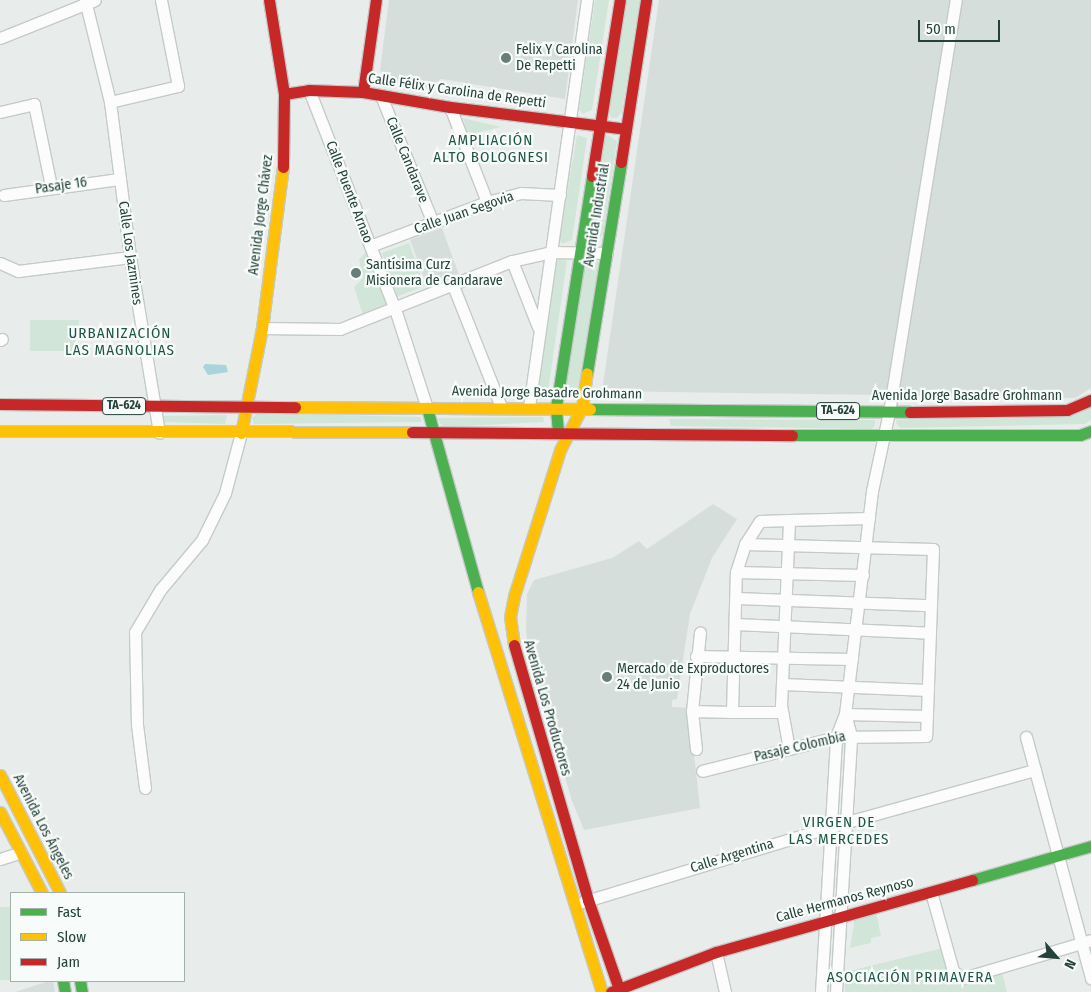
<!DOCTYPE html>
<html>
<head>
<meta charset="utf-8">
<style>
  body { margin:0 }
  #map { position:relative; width:1091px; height:992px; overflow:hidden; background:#e8edeb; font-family:"Fira Sans Condensed",sans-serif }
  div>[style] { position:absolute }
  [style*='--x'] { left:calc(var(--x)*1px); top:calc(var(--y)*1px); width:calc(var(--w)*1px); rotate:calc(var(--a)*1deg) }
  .built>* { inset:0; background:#d6dedb; transform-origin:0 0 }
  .green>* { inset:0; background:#d1e6d8; transform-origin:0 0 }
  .water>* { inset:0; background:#a9d4db }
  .roads { filter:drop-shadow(1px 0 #c5cac8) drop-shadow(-1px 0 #c5cac8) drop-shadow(0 1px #c5cac8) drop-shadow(0 -1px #c5cac8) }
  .street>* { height:11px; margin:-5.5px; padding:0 5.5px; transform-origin:5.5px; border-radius:5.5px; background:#fcfcfc }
  .fast>* { height:11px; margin:-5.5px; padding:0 5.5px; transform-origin:5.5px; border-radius:5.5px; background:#4caf50 }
  .slow>* { height:11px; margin:-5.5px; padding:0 5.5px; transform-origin:5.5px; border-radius:5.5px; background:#ffc107 }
  .jam>* { height:11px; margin:-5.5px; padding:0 5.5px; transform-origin:5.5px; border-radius:5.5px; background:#c62828 }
  .dots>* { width:14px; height:14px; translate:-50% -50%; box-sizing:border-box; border:2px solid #f7fbf9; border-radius:50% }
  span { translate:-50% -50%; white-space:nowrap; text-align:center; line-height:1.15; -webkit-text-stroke:4.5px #f7fbf9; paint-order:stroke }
  .shield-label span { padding:1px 4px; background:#f7fbf9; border:1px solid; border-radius:4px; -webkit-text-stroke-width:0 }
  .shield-label { font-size:12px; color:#24423a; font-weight:700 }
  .poi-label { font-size:14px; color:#24423a }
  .left { translate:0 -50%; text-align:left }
  .street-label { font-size:14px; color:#24423a }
  .neighbourhood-label { font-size:15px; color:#1f5548; letter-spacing:1px }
  .legend { position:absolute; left:10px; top:892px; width:175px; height:90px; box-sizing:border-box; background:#f7fbf9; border:1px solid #a3b1ad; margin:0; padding:6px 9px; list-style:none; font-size:15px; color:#24423a }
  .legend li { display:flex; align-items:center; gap:10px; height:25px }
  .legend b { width:25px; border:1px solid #a3b1ad }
  .north { position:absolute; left:1031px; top:932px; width:50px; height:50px; -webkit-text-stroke:4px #f7fbf9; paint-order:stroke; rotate:117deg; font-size:14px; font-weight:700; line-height:20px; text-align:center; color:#24423a }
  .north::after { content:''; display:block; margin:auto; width:18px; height:22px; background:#24423a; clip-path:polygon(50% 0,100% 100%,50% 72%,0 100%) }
  .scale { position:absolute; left:918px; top:20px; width:82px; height:22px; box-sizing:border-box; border:2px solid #24423a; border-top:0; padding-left:6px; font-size:15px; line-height:18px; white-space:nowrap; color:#24423a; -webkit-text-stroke:4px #f7fbf9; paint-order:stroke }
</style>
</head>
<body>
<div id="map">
  <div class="built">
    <div style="clip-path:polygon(389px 0,578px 0,565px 99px,441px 79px,430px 88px,386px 82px,380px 70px)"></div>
    <div style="clip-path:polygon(659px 0,1091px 0,1091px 388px,1075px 398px,602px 391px)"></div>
    <div style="left:442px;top:228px;width:49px;height:34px;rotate:70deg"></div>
    <div style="clip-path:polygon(713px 504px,737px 519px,712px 558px,690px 614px,677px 699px,672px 700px,672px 707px,689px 708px,700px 808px,584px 830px,572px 801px,529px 656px,526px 630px,527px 594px,534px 580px,612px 558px,639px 541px,647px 549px)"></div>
    <div style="clip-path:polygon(49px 981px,53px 981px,55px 992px,15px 992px)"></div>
  </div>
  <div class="green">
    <div style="clip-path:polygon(595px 0,609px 0,592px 110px,582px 114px,579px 109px)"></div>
    <div style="clip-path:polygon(626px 0,640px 0,622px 112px,617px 118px,611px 118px,608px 110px)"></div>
    <div style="clip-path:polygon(463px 118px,501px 127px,468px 135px)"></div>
    <div style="clip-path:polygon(577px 135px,587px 138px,572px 240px,562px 244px,559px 239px)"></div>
    <div style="clip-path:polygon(608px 135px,617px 141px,603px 235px,598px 240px,592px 241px,588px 236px,604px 138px)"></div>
    <div style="left:409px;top:243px;width:46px;height:29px;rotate:70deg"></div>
    <div style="clip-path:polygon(367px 250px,387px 304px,363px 315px,354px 287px,363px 278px,359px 260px)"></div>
    <div style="clip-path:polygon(590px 255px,599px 262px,579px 390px,575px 395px,568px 396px,565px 391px,586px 259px)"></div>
    <div style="clip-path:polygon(557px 258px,567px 261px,548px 391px,538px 395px,534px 390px)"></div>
    <div style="left:30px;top:320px;width:49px;height:31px"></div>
    <div style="clip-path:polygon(1091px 408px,1091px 420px,1085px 424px,901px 428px,897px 425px,896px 420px)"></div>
    <div style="clip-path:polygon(258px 413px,421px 417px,422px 422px,254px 424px,252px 418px)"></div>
    <div style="clip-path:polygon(227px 415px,225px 424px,163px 422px,162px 416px)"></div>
    <div style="clip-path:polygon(543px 417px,544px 422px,443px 427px,437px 418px)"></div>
    <div style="clip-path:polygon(669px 419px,875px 420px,875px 425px,872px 429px,671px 426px)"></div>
    <div style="left:11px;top:907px;width:73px;height:11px;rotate:90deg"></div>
    <div style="clip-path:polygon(876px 912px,881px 936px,871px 938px,871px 943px,850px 948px,855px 917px)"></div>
    <div style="clip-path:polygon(943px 948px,950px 981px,1001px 968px,1007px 992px,845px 992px,845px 972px)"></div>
  </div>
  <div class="water">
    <div style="clip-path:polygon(205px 364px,226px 365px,228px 372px,208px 375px,203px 367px)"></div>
  </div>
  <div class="roads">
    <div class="street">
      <div style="--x:85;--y:0;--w:105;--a:76.2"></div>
      <div style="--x:110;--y:102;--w:156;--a:82.6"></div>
      <div style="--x:130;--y:257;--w:178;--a:80.6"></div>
      <div style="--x:0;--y:38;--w:102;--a:-21.8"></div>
      <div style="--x:309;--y:90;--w:235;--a:68.6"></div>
      <div style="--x:395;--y:309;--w:104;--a:72.1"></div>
      <div style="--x:381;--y:96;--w:137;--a:67.7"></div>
      <div style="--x:110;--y:102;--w:70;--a:-13.2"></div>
      <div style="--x:178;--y:86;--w:88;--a:-101.2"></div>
      <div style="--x:450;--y:107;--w:102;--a:68.7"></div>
      <div style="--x:0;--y:112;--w:35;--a:-13"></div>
      <div style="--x:34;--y:104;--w:84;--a:78.3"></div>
      <div style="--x:4;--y:195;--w:116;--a:-7.9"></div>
      <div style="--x:370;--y:246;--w:125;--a:-20.6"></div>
      <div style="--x:487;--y:202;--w:35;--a:-15"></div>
      <div style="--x:521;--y:193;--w:39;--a:3"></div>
      <div style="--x:512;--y:261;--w:71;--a:68.5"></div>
      <div style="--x:0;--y:263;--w:20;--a:24"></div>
      <div style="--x:18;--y:271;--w:113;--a:-7.1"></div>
      <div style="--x:452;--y:283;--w:133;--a:68.4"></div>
      <div style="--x:262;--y:328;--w:78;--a:0.7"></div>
      <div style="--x:340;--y:329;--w:185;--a:-21.6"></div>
      <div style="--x:512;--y:261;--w:41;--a:-12.7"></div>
      <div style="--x:552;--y:252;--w:55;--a:1"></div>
      <div style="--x:0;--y:340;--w:2;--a:-27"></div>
      <div style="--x:529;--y:407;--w:411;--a:-81.9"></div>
      <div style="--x:745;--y:544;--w:27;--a:-57"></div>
      <div style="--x:760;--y:521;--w:29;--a:-2"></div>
      <div style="--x:736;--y:572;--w:127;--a:1.4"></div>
      <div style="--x:736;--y:598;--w:195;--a:2.1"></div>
      <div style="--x:735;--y:624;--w:195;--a:2.6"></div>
      <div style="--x:696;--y:656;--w:156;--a:1.1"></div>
      <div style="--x:782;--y:684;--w:146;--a:2.4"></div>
      <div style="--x:692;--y:711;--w:40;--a:1.4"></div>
      <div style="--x:732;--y:712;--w:140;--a:-88.4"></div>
      <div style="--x:736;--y:572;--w:29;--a:-72"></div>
      <div style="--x:745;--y:544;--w:188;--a:1.5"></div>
      <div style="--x:933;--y:549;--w:187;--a:92.1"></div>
      <div style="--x:926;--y:736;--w:90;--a:179.4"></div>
      <div style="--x:836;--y:737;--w:138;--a:165.8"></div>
      <div style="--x:732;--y:712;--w:50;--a:0"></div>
      <div style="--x:845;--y:714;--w:82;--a:1.4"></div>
      <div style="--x:1026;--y:737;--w:250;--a:74.9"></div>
      <div style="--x:696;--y:749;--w:38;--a:-96"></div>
      <div style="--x:692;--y:711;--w:79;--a:-84.2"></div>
      <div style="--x:789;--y:749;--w:45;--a:-100.3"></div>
      <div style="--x:781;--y:705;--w:185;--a:-87.5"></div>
      <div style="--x:789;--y:520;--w:80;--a:-1.4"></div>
      <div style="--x:145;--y:788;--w:64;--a:-97.2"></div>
      <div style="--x:137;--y:725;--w:93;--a:-91.2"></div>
      <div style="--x:135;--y:632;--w:49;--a:-59.2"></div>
      <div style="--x:160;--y:590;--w:65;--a:-50"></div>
      <div style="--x:202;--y:540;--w:52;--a:-63.9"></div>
      <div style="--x:225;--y:493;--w:62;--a:-75.1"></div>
      <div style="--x:0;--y:859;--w:22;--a:-18"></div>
      <div style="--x:931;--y:892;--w:82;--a:74.4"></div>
      <div style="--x:953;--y:971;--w:12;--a:35"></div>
      <div style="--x:963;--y:978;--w:134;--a:-16.5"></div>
      <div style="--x:583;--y:902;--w:276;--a:-16.9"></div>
      <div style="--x:847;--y:822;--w:195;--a:-15.5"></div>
      <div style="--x:716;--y:952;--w:41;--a:77.3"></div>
      <div style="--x:821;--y:992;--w:255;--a:-86.6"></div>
      <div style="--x:836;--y:737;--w:25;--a:-69"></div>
      <div style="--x:845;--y:714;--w:225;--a:-83.1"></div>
      <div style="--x:872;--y:491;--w:81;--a:-77.9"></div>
      <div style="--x:889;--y:412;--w:417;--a:-80.8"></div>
      <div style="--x:836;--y:992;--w:256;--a:-86.6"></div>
      <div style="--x:851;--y:736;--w:23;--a:-105"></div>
    </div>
    <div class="fast">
      <div style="--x:587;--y:373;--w:214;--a:-80.8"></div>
      <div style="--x:427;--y:408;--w:191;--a:74.5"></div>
      <div style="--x:590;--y:409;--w:320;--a:0.5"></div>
      <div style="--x:558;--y:432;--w:25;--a:-95"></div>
      <div style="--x:556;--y:407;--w:234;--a:-81.1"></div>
      <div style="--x:792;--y:435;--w:288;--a:0"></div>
      <div style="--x:1080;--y:435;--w:12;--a:-20"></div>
      <div style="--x:972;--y:880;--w:124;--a:-15.9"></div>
      <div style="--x:63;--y:981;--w:11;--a:80"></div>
      <div style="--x:80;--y:981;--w:11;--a:80"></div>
    </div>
    <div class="slow">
      <div style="--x:295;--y:407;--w:295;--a:0.4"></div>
      <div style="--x:0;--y:431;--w:412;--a:0.1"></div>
      <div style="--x:241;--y:433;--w:107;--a:-78.7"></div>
      <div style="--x:262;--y:328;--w:162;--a:-82.6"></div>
      <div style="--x:478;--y:592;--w:419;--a:72.8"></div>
      <div style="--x:514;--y:645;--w:28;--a:-98"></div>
      <div style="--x:510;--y:617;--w:21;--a:-79"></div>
      <div style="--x:514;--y:596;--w:153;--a:-72.5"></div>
      <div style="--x:560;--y:450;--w:48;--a:-62.9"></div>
      <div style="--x:582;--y:407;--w:34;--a:-82"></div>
      <div style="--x:0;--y:775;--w:132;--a:63"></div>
      <div style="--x:0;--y:812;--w:91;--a:62.6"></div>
    </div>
    <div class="jam">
      <div style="--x:269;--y:0;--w:95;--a:80.9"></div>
      <div style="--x:284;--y:94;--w:73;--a:90.8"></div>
      <div style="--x:363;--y:92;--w:93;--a:-82"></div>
      <div style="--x:284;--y:94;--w:25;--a:-9"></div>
      <div style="--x:309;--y:90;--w:54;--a:2.1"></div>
      <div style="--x:363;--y:92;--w:88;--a:9.8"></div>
      <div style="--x:450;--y:107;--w:177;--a:7.1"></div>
      <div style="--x:621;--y:162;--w:164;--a:-81.2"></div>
      <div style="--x:592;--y:176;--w:178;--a:-81"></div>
      <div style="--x:0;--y:404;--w:295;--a:0.6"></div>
      <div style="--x:910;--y:412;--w:157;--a:-0.7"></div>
      <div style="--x:1067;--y:410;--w:26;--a:-23"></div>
      <div style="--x:412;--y:432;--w:380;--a:0.5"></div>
      <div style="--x:514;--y:645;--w:266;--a:73.8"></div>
      <div style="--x:588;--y:900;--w:97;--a:70.8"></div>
      <div style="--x:611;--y:992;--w:112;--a:-20.9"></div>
      <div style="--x:716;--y:952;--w:266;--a:-15.7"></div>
    </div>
  </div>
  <div class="dots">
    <div style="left:506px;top:58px;background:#697e78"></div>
    <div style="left:356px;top:273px;background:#697e78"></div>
    <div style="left:607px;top:677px;background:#697e78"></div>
  </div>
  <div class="shield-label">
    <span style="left:124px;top:406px">TA-624</span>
    <span style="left:838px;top:411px">TA-624</span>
  </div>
  <div class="poi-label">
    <span class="left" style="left:516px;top:58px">Felix Y Carolina<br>De Repetti</span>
    <span class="left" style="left:366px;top:273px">Santísima Curz<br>Misionera de Candarave</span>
    <span class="left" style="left:617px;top:677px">Mercado de Exproductores<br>24 de Junio</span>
  </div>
  <div class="street-label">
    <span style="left:457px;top:91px;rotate:8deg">Calle Félix y Carolina de Repetti</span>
    <span style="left:407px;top:160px;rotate:68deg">Calle Candarave</span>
    <span style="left:61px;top:186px;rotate:-8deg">Pasaje 16</span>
    <span style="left:349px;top:192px;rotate:69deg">Calle Puente Arnao</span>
    <span style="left:464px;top:213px;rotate:-19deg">Calle Juan Segovia</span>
    <span style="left:261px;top:215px;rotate:-83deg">Avenida Jorge Chávez</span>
    <span style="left:597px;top:215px;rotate:-81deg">Avenida Industrial</span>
    <span style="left:130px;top:253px;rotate:82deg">Calle Los Jazmines</span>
    <span style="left:547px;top:393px;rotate:1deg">Avenida Jorge Basadre Grohmann</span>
    <span style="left:967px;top:396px">Avenida Jorge Basadre Grohmann</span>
    <span style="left:547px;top:708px;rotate:74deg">Avenida Los Productores</span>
    <span style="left:800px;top:747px;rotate:-13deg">Pasaje Colombia</span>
    <span style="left:43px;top:827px;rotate:63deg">Avenida Los Ángeles</span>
    <span style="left:732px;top:856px;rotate:-17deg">Calle Argentina</span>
    <span style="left:845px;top:900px;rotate:-15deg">Calle Hermanos Reynoso</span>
  </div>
  <div class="neighbourhood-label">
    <span style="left:491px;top:149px">AMPLIACIÓN<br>ALTO BOLOGNESI</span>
    <span style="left:120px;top:342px">URBANIZACIÓN<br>LAS MAGNOLIAS</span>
    <span style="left:839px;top:831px">VIRGEN DE<br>LAS MERCEDES</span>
    <span style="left:910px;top:978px">ASOCIACIÓN PRIMAVERA</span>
  </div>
  <ul class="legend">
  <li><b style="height:6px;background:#4caf50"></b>Fast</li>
  <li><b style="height:6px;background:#ffc107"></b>Slow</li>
  <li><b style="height:6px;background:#c62828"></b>Jam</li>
  </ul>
  <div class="north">N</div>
  <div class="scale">50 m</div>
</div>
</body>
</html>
